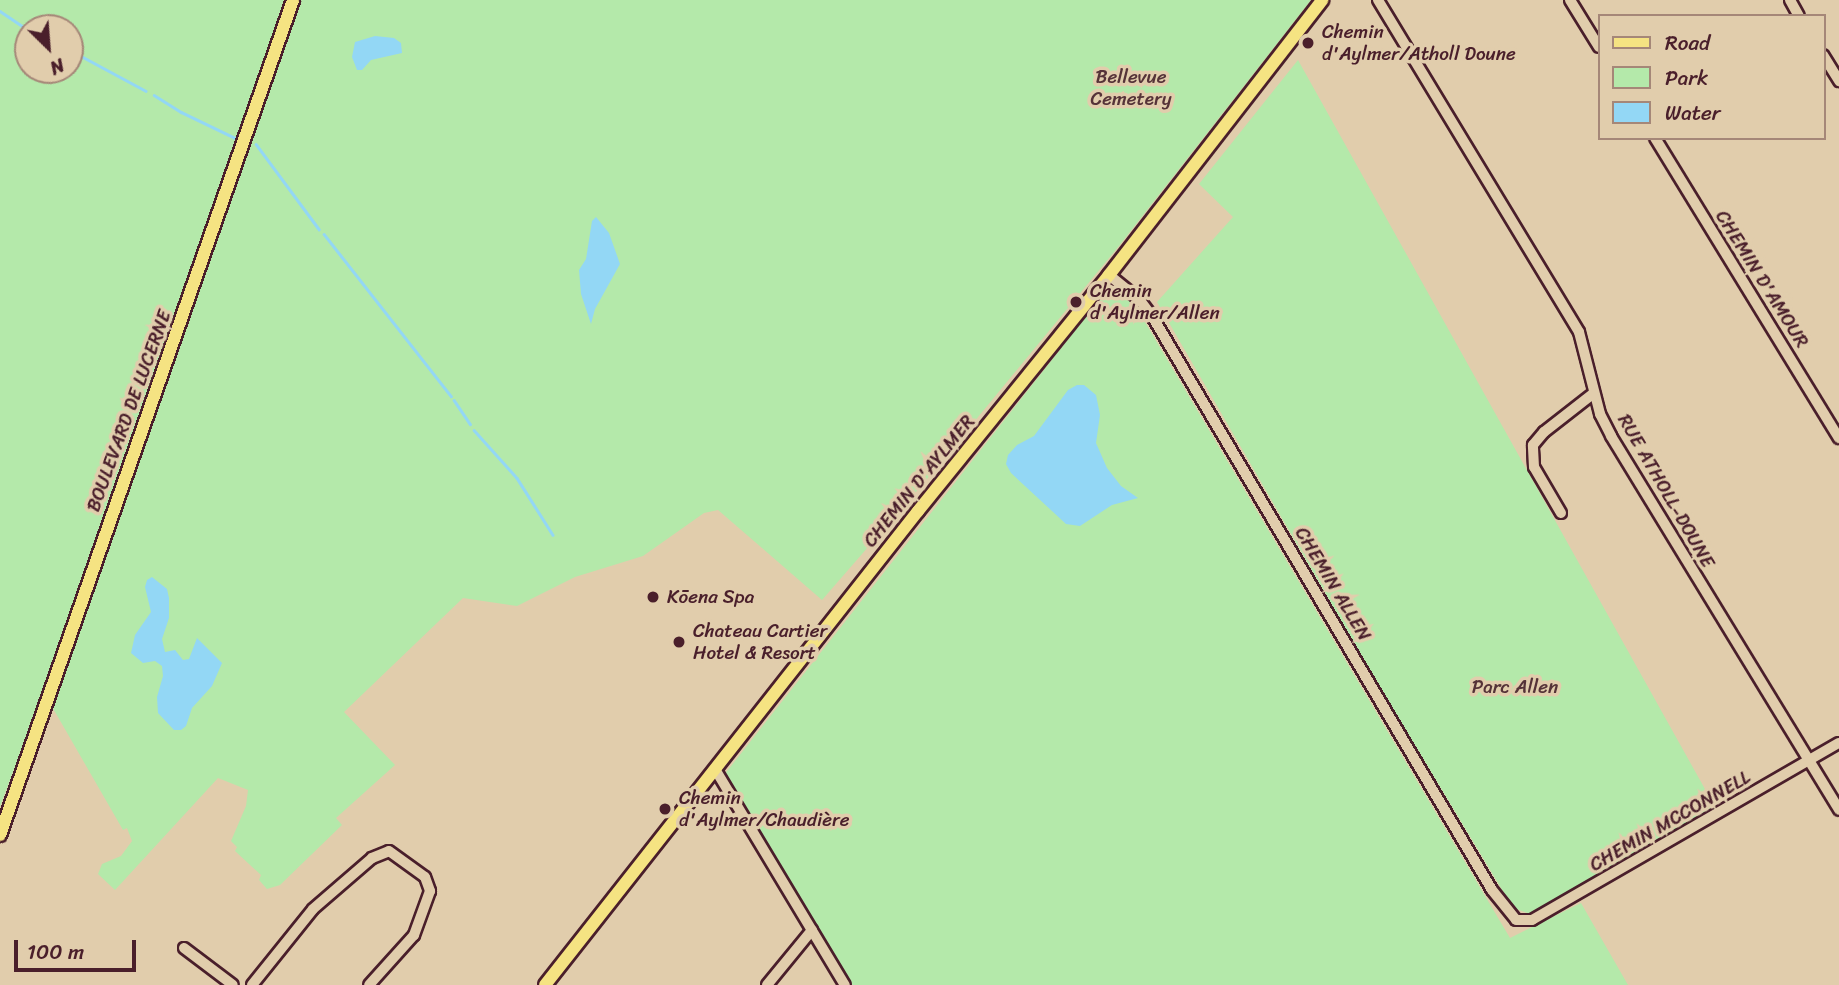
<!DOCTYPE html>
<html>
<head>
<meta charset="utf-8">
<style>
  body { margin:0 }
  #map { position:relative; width:1839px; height:985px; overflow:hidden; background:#e1cdac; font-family:Sriracha,sans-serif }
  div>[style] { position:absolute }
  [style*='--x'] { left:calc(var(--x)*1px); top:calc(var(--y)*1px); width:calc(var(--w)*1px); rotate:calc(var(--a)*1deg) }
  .green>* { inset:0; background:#b4e9aa }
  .water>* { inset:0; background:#93d7f5 }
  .stream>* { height:2.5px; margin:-1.25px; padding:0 1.25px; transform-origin:1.25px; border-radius:1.25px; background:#93d7f5 }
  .roads { filter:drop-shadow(2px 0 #4a1f2b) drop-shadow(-2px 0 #4a1f2b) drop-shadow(0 2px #4a1f2b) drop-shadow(0 -2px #4a1f2b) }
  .minor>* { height:10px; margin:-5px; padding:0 5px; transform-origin:5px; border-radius:5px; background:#e1cdac }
  .major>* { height:12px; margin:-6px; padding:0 6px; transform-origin:6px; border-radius:6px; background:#f5e382 }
  .dots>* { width:19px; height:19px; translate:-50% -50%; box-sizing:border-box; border:4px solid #e1cdac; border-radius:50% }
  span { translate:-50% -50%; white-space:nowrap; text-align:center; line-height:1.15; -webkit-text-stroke:7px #e1cdac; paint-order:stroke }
  .poi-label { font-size:19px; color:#4a1f2b }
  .left { translate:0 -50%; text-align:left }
  .park-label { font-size:19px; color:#553338 }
  .street-label { font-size:19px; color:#4a1f2b }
  .legend { position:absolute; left:1598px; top:14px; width:228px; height:126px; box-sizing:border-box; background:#e1cdac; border:2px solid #a58778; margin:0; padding:9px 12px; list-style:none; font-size:21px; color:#4a1f2b }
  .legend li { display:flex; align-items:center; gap:14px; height:35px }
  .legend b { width:35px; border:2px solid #a58778 }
  .north { position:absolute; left:14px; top:14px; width:70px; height:70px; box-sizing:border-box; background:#e1cdac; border:2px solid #a58778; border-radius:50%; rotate:155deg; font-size:19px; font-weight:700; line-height:28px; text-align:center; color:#4a1f2b }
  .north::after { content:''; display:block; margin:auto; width:24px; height:32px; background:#4a1f2b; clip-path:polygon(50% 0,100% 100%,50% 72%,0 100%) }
  .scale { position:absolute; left:14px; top:940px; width:122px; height:32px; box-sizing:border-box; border:4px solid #4a1f2b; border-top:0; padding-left:9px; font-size:21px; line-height:24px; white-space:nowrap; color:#4a1f2b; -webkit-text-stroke:5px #e1cdac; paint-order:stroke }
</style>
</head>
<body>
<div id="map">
  <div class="green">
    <div style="clip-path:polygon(evenodd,0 0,1311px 0,1119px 246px,922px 485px,822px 600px,718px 510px,704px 513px,643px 556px,575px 577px,517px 606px,463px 598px,344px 712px,395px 765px,336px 818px,342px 825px,280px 885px,267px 889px,259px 880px,261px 875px,235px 851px,237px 847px,231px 841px,246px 806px,248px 790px,218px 778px,115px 890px,98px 874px,102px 864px,121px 856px,132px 841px,127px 828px,123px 830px,43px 691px,0 807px,0 0,28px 28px,70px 28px,70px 70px,28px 70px,28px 28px)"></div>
    <div style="clip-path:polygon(1298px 60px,1715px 807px,1530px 914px,1516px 909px,1510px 903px,1365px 662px,1157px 302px,1233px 217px,1199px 184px)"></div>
    <div style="clip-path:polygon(1111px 285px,1126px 290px,1510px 938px,1581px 903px,1628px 985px,842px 985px,720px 780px)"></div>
  </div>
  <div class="water">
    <div style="clip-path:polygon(375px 36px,394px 38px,401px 43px,402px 53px,371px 60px,362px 70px,357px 70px,352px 57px,355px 42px)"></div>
    <div style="clip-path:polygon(596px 217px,609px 233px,620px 264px,595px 309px,591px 324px,581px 294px,579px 270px,586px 259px,592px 221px)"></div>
    <div style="clip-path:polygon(1077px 385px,1084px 385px,1096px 395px,1100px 415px,1096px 443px,1107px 468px,1121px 486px,1138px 498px,1112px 505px,1080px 526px,1066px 524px,1011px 473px,1006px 464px,1008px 455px,1017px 445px,1034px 436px,1068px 390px)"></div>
    <div style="clip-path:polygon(152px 577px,167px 589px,169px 598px,169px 618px,162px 639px,165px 652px,175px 650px,183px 660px,189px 659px,197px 638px,222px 663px,212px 686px,192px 708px,186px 726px,181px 730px,174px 730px,158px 713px,157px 697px,163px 676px,162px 666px,155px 661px,143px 663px,131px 653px,135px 635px,151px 612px,145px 587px,147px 580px)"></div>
  </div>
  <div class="stream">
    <div style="--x:0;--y:11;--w:34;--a:34"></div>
    <div style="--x:70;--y:50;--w:86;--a:28.3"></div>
    <div style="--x:154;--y:95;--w:32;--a:32"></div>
    <div style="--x:181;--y:112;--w:60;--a:25.7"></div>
    <div style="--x:256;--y:144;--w:106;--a:53.5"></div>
    <div style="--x:324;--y:234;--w:206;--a:51.9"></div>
    <div style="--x:454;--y:400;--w:29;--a:56"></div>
    <div style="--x:474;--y:430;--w:64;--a:48.1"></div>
    <div style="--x:517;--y:478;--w:67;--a:57.7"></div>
  </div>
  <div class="roads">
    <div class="minor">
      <div style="--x:1378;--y:0;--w:388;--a:58.8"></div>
      <div style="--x:1579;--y:332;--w:85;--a:75.6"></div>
      <div style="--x:1600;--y:414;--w:25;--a:63"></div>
      <div style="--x:1611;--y:436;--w:438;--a:58.6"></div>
      <div style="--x:1570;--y:0;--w:55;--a:58.3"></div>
      <div style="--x:1790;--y:0;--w:18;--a:61"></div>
      <div style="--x:1823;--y:55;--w:31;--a:58"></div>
      <div style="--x:1655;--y:138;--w:352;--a:58.5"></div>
      <div style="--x:1109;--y:275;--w:38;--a:39"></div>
      <div style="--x:1139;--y:299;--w:21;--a:53"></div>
      <div style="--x:1152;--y:316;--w:667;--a:59.36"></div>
      <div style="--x:1492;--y:890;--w:38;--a:51"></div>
      <div style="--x:1516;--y:920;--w:16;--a:0"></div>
      <div style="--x:1532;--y:920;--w:354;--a:-30"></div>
      <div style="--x:1561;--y:513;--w:53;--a:-120.4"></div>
      <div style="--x:1534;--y:467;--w:22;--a:-93"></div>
      <div style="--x:1533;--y:445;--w:17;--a:-50"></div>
      <div style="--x:1544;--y:432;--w:63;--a:-38"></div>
      <div style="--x:715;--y:769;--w:252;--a:59"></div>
      <div style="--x:184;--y:948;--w:61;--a:37.1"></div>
      <div style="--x:252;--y:985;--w:97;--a:-51.2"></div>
      <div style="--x:313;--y:909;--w:78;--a:-40.8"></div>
      <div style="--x:372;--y:858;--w:18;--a:-22"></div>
      <div style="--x:389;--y:851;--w:44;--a:35.8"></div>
      <div style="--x:425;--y:877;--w:15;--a:70"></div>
      <div style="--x:430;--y:891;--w:47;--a:110"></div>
      <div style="--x:414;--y:935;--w:67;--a:132"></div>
      <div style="--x:767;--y:985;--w:71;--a:-50.7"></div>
    </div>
    <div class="major">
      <div style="--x:0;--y:835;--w:885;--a:-70.66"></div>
      <div style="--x:545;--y:985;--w:603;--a:-51.8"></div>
      <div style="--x:918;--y:511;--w:304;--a:-51"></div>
      <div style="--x:1109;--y:275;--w:348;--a:-52.2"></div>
    </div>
  </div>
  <div class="dots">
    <div style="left:1308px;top:43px;background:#4a1f2b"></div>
    <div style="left:1076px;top:302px;background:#4a1f2b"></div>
    <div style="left:653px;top:597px;background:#4a1f2b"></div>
    <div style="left:679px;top:642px;background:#4a1f2b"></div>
    <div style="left:665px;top:809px;background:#4a1f2b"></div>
  </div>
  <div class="poi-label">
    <span class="left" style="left:1322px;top:43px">Chemin<br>d'Aylmer/Atholl Doune</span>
    <span class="left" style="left:1090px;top:302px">Chemin<br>d'Aylmer/Allen</span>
    <span class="left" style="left:667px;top:597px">Kōena Spa</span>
    <span class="left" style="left:693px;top:642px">Chateau Cartier<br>Hotel &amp; Resort</span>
    <span class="left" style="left:679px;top:809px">Chemin<br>d'Aylmer/Chaudière</span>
  </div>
  <div class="park-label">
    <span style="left:1131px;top:88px">Bellevue<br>Cemetery</span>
    <span style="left:1515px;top:687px">Parc Allen</span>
  </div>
  <div class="street-label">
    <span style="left:1762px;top:279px;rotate:58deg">CHEMIN D'AMOUR</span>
    <span style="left:129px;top:411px;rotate:-70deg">BOULEVARD DE LUCERNE</span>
    <span style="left:919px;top:481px;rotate:-51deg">CHEMIN D'AYLMER</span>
    <span style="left:1666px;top:491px;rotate:60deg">RUE ATHOLL-DOUNE</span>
    <span style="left:1333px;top:584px;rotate:59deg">CHEMIN ALLEN</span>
    <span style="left:1670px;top:821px;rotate:-30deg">CHEMIN MCCONNELL</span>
  </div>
  <ul class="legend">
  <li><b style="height:9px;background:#f5e382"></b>Road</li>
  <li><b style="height:19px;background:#b4e9aa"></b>Park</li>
  <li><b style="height:19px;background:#93d7f5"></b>Water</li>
  </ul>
  <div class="north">N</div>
  <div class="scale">100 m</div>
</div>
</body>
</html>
